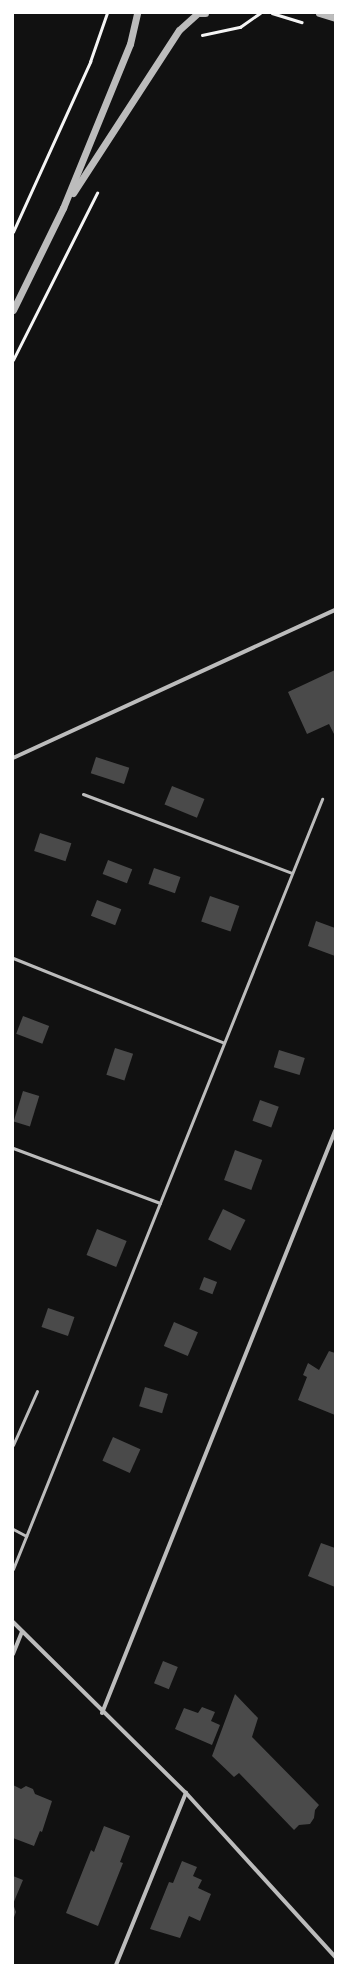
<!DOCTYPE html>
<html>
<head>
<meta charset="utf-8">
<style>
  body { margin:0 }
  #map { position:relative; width:348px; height:1978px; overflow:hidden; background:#111; font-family:"Work Sans",sans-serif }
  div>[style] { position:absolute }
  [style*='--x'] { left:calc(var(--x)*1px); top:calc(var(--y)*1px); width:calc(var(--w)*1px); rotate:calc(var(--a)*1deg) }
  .building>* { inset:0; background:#4a4a4a; transform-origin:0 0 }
  .path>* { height:2.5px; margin:-1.25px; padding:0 1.25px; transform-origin:1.25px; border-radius:1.25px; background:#f5f5f5 }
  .service>* { height:3px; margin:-1.5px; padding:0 1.5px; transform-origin:1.5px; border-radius:1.5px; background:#bcbcbc }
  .minor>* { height:4px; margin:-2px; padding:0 2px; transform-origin:2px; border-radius:2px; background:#bcbcbc }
  .tertiary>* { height:7px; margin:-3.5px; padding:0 3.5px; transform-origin:3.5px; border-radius:3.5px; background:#bcbcbc }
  span { translate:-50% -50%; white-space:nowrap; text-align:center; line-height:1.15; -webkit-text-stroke:4px #fff; paint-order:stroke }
  .frame { position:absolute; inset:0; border:14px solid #fff; pointer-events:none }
</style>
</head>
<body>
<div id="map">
  <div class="building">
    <div style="clip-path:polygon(335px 670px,335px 736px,329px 724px,307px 734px,288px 692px)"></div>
    <div style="left:96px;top:757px;width:35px;height:17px;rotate:18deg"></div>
    <div style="left:172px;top:786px;width:35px;height:20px;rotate:22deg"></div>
    <div style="left:40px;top:833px;width:33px;height:19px;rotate:18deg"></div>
    <div style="left:108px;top:860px;width:26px;height:15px;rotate:21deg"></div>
    <div style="left:154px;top:868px;width:28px;height:17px;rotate:19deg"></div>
    <div style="left:210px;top:896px;width:31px;height:27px;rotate:19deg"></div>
    <div style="left:97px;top:900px;width:26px;height:17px;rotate:21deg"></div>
    <div style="clip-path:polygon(316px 921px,335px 928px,335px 956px,308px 946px)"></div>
    <div style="left:23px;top:1016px;width:28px;height:19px;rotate:21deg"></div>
    <div style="left:115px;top:1048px;width:19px;height:28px;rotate:18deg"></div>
    <div style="left:279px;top:1050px;width:27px;height:18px;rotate:17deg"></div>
    <div style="left:23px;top:1091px;width:17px;height:32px;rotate:17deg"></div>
    <div style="left:260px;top:1100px;width:20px;height:22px;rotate:20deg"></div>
    <div style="left:235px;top:1150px;width:29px;height:32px;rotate:20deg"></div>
    <div style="left:223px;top:1209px;width:25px;height:34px;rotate:26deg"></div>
    <div style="left:97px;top:1229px;width:32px;height:28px;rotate:22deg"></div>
    <div style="left:204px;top:1277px;width:14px;height:13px;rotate:21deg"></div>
    <div style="left:48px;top:1308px;width:28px;height:20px;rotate:19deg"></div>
    <div style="left:174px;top:1322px;width:26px;height:26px;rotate:23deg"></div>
    <div style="clip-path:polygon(329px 1351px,335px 1353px,335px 1415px,298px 1400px,307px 1377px,303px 1375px,308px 1363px,319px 1370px)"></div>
    <div style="left:145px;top:1387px;width:24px;height:20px;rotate:17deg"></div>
    <div style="left:113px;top:1437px;width:30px;height:26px;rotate:24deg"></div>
    <div style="clip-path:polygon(321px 1543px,335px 1548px,335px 1587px,308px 1576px)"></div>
    <div style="left:163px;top:1661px;width:16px;height:24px;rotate:22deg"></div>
    <div style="clip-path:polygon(235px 1694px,258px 1718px,252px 1737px,319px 1805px,315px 1810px,314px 1818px,310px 1824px,299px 1825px,294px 1830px,239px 1773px,234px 1777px,212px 1756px)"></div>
    <div style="clip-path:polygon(202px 1707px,215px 1712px,211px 1721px,220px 1725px,212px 1745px,175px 1729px,184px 1708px,198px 1713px)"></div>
    <div style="clip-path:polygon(13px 1785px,21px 1789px,26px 1786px,33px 1789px,35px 1794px,52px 1801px,42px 1832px,40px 1831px,34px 1846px,13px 1838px)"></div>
    <div style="clip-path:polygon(104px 1826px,130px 1836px,120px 1862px,123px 1863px,98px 1926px,66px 1913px,91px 1850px,94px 1852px)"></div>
    <div style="clip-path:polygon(182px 1861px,197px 1867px,193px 1876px,202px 1880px,198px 1888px,211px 1894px,200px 1921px,189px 1916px,180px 1938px,150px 1929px,169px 1882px,173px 1883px)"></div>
    <div style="clip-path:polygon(13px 1876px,23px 1880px,13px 1904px,16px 1912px,13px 1920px)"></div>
  </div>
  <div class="path">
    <div style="--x:272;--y:13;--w:31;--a:17"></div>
    <div style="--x:202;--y:35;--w:39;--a:-12"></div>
    <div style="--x:240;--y:27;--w:24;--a:-35"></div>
    <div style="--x:13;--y:232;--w:187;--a:-65.6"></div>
    <div style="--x:90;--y:62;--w:52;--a:-70.9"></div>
    <div style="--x:13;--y:360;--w:187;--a:-63.3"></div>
  </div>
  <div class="service">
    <div style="--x:83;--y:794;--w:223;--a:20.7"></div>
    <div style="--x:13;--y:958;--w:227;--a:21.9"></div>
    <div style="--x:13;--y:1148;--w:157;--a:20.5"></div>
    <div style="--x:13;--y:1445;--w:59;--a:-66"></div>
    <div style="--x:13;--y:1529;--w:15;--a:28"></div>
    <div style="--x:13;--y:1569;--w:830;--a:-68.13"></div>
  </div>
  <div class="minor">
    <div style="--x:13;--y:758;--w:354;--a:-24.7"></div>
    <div style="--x:13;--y:1622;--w:243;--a:44.7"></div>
    <div style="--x:186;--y:1793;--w:222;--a:47.7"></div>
    <div style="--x:13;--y:1654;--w:24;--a:-68"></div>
    <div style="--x:102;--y:1713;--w:627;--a:-68.18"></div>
    <div style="--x:116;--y:1965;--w:186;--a:-67.9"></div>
  </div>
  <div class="tertiary">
    <div style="--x:197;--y:13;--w:8;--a:0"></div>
    <div style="--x:319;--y:13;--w:17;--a:17"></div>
    <div style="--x:73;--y:193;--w:194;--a:-57"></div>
    <div style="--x:179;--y:30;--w:25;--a:-42"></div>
    <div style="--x:13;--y:310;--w:114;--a:-63.9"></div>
    <div style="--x:63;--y:208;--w:177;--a:-67.8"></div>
    <div style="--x:130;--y:44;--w:32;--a:-77"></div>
  </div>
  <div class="frame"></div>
</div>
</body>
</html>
